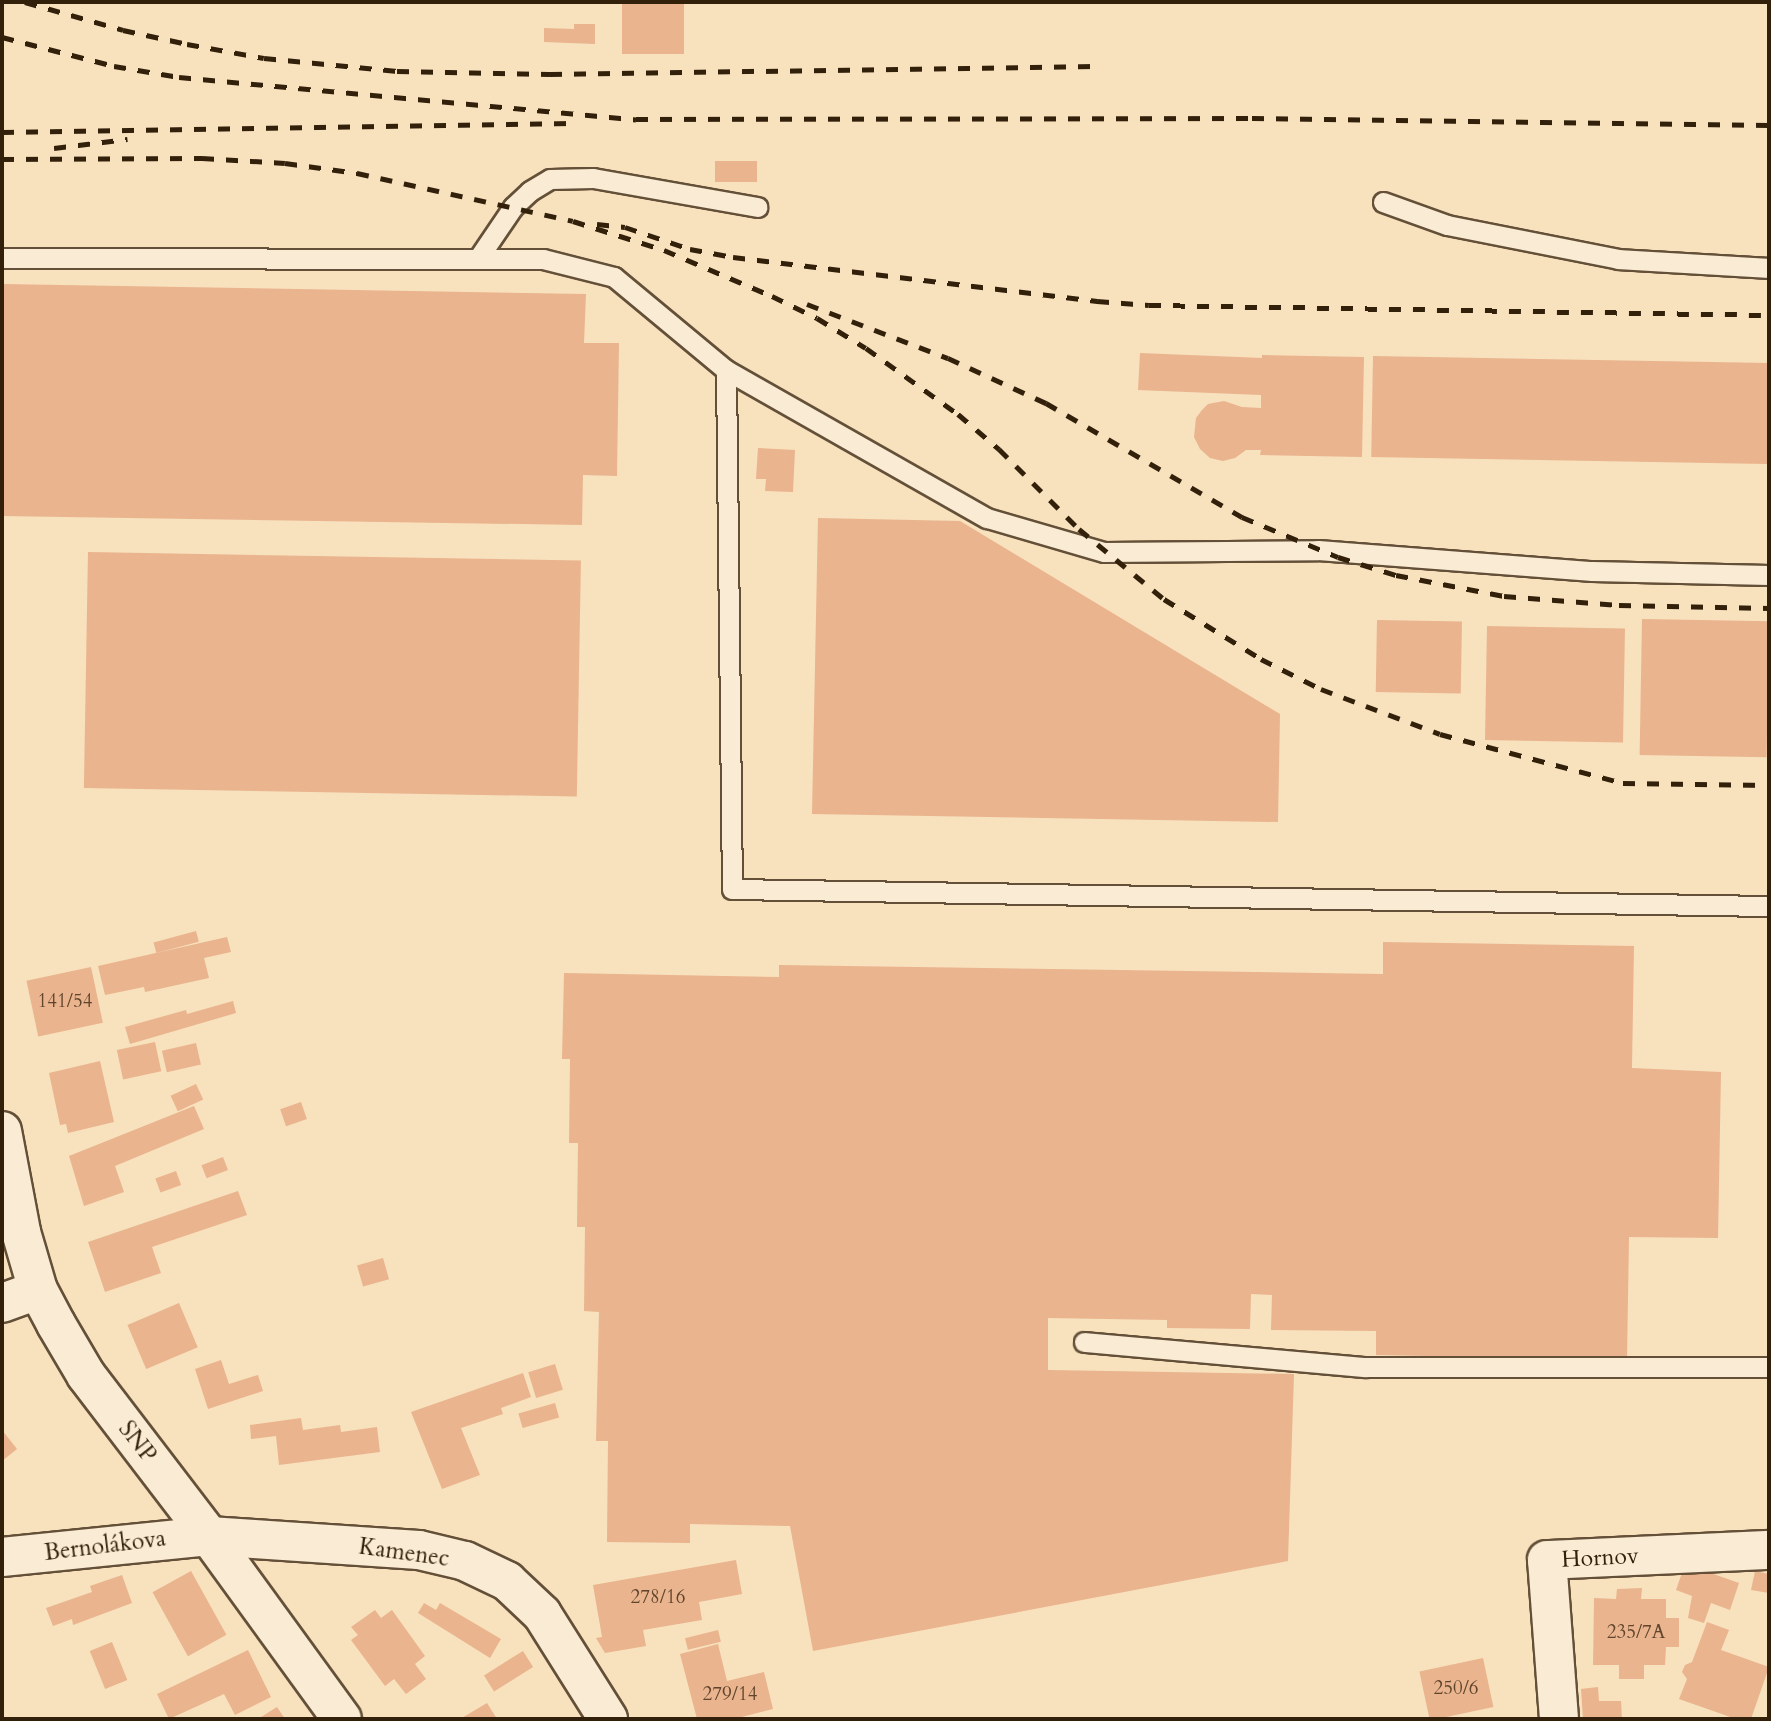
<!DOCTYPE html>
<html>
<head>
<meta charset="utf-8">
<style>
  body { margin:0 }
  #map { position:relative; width:1771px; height:1721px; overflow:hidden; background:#f8e1bd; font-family:Cardo,serif }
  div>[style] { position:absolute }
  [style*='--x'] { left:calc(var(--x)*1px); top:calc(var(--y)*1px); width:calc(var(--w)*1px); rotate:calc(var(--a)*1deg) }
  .building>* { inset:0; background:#e9b48e; transform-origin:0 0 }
  .roads { filter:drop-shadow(2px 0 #645038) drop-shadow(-2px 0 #645038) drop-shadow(0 2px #645038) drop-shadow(0 -2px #645038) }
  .lane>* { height:19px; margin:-9.5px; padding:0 9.5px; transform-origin:9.5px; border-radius:9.5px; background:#faecd4 }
  .street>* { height:38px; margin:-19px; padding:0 19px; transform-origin:19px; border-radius:19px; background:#faecd4 }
  .secondary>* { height:38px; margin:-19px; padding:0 19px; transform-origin:19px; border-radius:19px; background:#faecd4 }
  .rail>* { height:5px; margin-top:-2.5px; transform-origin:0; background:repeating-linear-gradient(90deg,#32200b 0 12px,transparent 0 24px) }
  span { translate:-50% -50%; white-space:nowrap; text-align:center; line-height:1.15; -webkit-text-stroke:5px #faecd4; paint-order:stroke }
  .number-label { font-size:19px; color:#60452c }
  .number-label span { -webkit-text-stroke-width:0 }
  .street-label { font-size:23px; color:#32200b }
  .frame { position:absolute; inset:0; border:4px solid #32200b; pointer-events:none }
</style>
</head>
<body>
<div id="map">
  <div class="building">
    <div style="left:622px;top:2px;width:62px;height:52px"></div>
    <div style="clip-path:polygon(574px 24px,595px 24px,595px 44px,544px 42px,544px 28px,574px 29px)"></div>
    <div style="left:715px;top:161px;width:42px;height:21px"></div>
    <div style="clip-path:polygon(2px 284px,586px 294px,584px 343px,619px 343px,617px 476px,583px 475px,582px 525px,2px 516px)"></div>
    <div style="clip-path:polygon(1140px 353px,1262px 358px,1262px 355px,1364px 357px,1362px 457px,1260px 455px,1261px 450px,1246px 450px,1235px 458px,1223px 461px,1210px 458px,1200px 449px,1194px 437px,1196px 418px,1202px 410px,1208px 404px,1224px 401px,1242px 407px,1261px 408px,1261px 395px,1138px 390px)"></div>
    <div style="left:1373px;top:356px;width:396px;height:101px;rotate:1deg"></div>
    <div style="clip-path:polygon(758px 448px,795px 450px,793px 492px,765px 491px,766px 479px,756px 479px)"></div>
    <div style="clip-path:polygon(818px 518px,960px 521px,1280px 714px,1278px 822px,812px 814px)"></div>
    <div style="left:88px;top:552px;width:493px;height:236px;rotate:1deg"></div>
    <div style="left:1642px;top:619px;width:127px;height:136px;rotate:1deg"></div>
    <div style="left:1377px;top:620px;width:85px;height:72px;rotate:1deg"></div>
    <div style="left:1487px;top:626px;width:138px;height:114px;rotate:1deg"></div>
    <div style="left:196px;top:931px;width:11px;height:44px;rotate:75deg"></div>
    <div style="clip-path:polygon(227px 937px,231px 952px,204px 958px,209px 978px,145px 992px,144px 987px,105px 995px,98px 966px)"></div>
    <div style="clip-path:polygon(1383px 942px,1634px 946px,1632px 1068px,1721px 1072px,1718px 1238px,1629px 1237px,1627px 1360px,1376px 1355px,1376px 1331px,1271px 1330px,1272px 1295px,1251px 1294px,1250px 1329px,1167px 1328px,1167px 1320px,1048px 1318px,1048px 1370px,1294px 1374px,1288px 1561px,813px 1651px,790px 1526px,690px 1524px,690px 1543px,607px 1542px,608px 1441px,596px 1441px,599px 1312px,584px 1311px,585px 1227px,577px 1227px,578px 1143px,569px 1143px,570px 1059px,562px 1059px,564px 973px,779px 977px,779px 965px,1383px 974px)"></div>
    <div style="left:91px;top:967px;width:57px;height:66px;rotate:78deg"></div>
    <div style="clip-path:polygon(233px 1001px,236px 1013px,130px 1044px,125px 1027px,186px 1010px,187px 1014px)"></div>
    <div style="left:155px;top:1042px;width:30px;height:39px;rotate:78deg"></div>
    <div style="left:196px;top:1043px;width:22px;height:35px;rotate:77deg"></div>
    <div style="clip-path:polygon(100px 1061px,114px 1122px,68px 1133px,66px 1124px,60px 1125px,49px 1073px)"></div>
    <div style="left:196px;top:1084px;width:17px;height:28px;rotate:65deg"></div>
    <div style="left:301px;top:1102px;width:18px;height:22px;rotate:71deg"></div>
    <div style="clip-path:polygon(194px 1106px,204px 1129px,115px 1166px,124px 1192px,84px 1206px,69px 1156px)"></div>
    <div style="left:223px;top:1157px;width:14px;height:23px;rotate:69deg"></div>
    <div style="left:176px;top:1171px;width:15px;height:22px;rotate:70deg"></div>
    <div style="clip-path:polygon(238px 1191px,247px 1215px,152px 1247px,161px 1273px,105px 1292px,88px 1242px)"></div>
    <div style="left:383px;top:1258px;width:22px;height:27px;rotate:74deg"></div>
    <div style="left:179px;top:1303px;width:48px;height:56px;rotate:67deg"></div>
    <div style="clip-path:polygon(221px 1360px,229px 1384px,258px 1375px,263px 1391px,208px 1409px,195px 1369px)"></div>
    <div style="left:555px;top:1364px;width:27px;height:28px;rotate:73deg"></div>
    <div style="clip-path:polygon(523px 1373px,531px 1397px,501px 1408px,503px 1414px,461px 1428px,480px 1475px,442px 1489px,411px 1412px)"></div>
    <div style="left:555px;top:1403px;width:15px;height:38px;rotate:74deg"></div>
    <div style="clip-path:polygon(301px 1418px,303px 1430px,340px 1425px,341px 1432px,377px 1427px,380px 1452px,279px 1465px,276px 1436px,251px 1439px,250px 1425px)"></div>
    <div style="clip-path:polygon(2px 1430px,17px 1449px,2px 1461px)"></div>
    <div style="clip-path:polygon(736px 1560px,742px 1594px,699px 1602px,702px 1620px,643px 1630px,646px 1646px,605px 1653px,596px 1638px,602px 1637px,593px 1585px)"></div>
    <div style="clip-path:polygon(1685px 1564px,1739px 1583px,1730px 1610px,1711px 1603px,1704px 1623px,1688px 1618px,1692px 1596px,1676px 1590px)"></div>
    <div style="left:191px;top:1571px;width:73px;height:44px;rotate:61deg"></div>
    <div style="clip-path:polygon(1755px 1571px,1769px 1574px,1769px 1593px,1751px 1590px)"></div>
    <div style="clip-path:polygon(122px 1575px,132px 1603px,73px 1625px,72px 1619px,53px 1626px,46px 1608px,92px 1592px,90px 1586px)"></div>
    <div style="clip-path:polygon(1642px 1588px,1641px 1599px,1666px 1599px,1666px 1618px,1679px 1618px,1679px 1647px,1666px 1647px,1665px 1665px,1644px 1665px,1644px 1679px,1619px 1679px,1619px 1665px,1593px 1665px,1594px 1598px,1616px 1599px,1617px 1589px)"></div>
    <div style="clip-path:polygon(424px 1603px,436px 1610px,440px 1603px,501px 1639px,490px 1658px,418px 1613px)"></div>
    <div style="clip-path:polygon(375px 1610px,381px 1618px,392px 1610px,425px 1656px,415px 1664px,426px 1679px,406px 1694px,394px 1679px,385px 1686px,351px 1640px,358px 1635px,351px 1627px)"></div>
    <div style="clip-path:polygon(1707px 1622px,1729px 1630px,1721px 1650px,1769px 1667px,1751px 1719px,1736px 1719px,1679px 1699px,1687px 1679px,1682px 1672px,1685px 1665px,1692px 1662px)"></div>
    <div style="left:718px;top:1630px;width:12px;height:34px;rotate:76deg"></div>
    <div style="left:112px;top:1642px;width:41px;height:24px;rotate:68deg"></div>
    <div style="clip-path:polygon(718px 1644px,727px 1681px,764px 1672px,773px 1709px,734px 1719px,697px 1719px,680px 1654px)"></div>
    <div style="clip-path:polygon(248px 1650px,271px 1697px,235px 1715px,224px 1694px,169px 1719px,157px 1694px)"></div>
    <div style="left:523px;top:1651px;width:19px;height:46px;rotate:58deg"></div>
    <div style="left:1483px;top:1658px;width:50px;height:65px;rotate:78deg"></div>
    <div style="clip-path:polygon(1598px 1687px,1599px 1701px,1621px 1701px,1622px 1719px,1583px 1719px,1581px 1689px)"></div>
    <div style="clip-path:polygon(487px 1703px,497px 1719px,460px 1719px)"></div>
    <div style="clip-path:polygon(277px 1707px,285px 1719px,258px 1719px)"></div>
  </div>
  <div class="roads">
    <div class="lane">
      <div style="--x:1383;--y:202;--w:68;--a:19.8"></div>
      <div style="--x:1447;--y:225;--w:174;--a:11.2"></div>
      <div style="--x:1618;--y:259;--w:151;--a:3.4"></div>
      <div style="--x:479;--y:257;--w:60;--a:-55.8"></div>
      <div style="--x:513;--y:207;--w:23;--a:-43"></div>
      <div style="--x:530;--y:191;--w:23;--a:-31"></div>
      <div style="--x:550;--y:179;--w:43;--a:-1.3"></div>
      <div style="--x:593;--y:178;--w:167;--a:10"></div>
      <div style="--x:2;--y:258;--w:541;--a:0.11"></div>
      <div style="--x:543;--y:259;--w:73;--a:14.2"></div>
      <div style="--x:614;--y:277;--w:146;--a:39.7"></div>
      <div style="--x:726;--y:370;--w:519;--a:89.34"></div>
      <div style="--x:732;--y:889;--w:1037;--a:0.94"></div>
      <div style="--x:726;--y:370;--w:300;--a:29.6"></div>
      <div style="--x:987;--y:518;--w:122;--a:16.2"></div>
      <div style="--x:1104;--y:552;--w:214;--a:-0.5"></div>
      <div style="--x:1318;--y:550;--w:275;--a:4.4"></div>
      <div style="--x:1592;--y:571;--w:177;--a:1.3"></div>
      <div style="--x:1084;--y:1342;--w:282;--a:5.1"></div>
      <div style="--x:1365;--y:1367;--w:404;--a:0"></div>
    </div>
    <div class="street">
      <div style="--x:2;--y:1303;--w:38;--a:-20"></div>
      <div style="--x:2;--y:1557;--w:208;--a:-5.8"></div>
      <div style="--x:209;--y:1536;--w:210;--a:3.8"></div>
      <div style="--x:419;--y:1550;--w:47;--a:13.4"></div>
      <div style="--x:465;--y:1561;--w:47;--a:25.5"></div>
      <div style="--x:507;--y:1581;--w:48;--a:43.3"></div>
      <div style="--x:542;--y:1614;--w:124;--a:57.8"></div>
      <div style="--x:1559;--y:1719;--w:159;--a:-94.3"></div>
      <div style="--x:1547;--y:1560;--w:222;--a:-2.6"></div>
    </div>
    <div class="secondary">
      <div style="--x:2;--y:1131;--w:103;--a:79.3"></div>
      <div style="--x:21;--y:1232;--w:60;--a:73.7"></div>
      <div style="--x:38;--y:1290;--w:38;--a:62"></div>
      <div style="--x:56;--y:1324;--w:59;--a:59.5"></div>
      <div style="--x:86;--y:1375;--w:203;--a:52.6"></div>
      <div style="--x:209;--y:1536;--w:226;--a:54"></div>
    </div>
  </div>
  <div class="rail">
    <div style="--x:25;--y:2;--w:102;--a:15.9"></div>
    <div style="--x:123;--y:30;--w:66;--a:12.3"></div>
    <div style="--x:187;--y:44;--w:78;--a:10.3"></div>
    <div style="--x:264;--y:58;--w:134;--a:5.6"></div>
    <div style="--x:397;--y:71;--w:153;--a:1.1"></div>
    <div style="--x:550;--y:74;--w:545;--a:-0.84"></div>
    <div style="--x:2;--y:37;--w:116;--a:14.5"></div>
    <div style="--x:114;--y:66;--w:66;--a:9.6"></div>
    <div style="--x:179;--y:77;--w:459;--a:5.3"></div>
    <div style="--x:636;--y:119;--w:616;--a:-0.09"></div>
    <div style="--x:1252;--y:118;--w:517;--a:0.78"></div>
    <div style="--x:2;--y:132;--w:571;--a:-0.9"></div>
    <div style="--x:54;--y:148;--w:74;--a:-7"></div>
    <div style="--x:2;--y:159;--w:200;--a:-0.3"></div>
    <div style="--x:202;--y:158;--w:83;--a:3.4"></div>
    <div style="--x:285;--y:163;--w:73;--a:7.9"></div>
    <div style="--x:357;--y:173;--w:221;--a:12.5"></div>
    <div style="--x:573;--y:221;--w:96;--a:17.7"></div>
    <div style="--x:664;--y:250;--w:117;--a:23.1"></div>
    <div style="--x:772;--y:296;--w:50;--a:26.1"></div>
    <div style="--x:817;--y:318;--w:57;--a:31.5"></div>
    <div style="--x:866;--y:348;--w:113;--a:35.7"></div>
    <div style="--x:958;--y:414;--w:54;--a:40.5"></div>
    <div style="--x:999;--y:449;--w:113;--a:45"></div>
    <div style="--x:1079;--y:529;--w:110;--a:39.5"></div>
    <div style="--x:1164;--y:599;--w:114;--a:31.7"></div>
    <div style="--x:1261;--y:659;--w:67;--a:26.6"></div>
    <div style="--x:1321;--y:689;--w:127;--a:20.7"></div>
    <div style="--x:1440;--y:734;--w:189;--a:15"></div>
    <div style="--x:1623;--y:783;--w:146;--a:0.8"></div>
    <div style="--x:597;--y:224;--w:28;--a:6"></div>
    <div style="--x:625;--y:227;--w:69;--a:18.7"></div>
    <div style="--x:690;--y:249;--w:44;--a:10.5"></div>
    <div style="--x:733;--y:257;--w:367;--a:6.9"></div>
    <div style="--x:1097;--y:301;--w:52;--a:4.4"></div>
    <div style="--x:1149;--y:305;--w:620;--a:0.92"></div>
    <div style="--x:807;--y:304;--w:151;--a:21"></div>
    <div style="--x:948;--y:358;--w:108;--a:24.7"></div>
    <div style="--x:1046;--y:403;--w:227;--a:30.2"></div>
    <div style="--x:1242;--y:517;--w:104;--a:22.6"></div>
    <div style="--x:1338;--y:557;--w:61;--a:17.2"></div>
    <div style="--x:1396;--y:575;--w:110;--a:11"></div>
    <div style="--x:1504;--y:596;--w:115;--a:4.5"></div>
    <div style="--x:1619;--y:605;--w:150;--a:1.1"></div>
  </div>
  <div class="number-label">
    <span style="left:65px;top:1002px">141/54</span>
    <span style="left:658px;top:1598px">278/16</span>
    <span style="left:1636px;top:1633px">235/7A</span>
    <span style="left:1456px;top:1689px">250/6</span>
    <span style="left:730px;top:1695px">279/14</span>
  </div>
  <div class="street-label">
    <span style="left:137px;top:1442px;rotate:52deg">SNP</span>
    <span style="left:105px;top:1546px;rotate:-7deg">Bernolákova</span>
    <span style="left:404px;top:1553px;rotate:8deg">Kamenec</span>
    <span style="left:1600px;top:1558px;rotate:-3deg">Hornov</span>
  </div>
  <div class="frame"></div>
</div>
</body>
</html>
